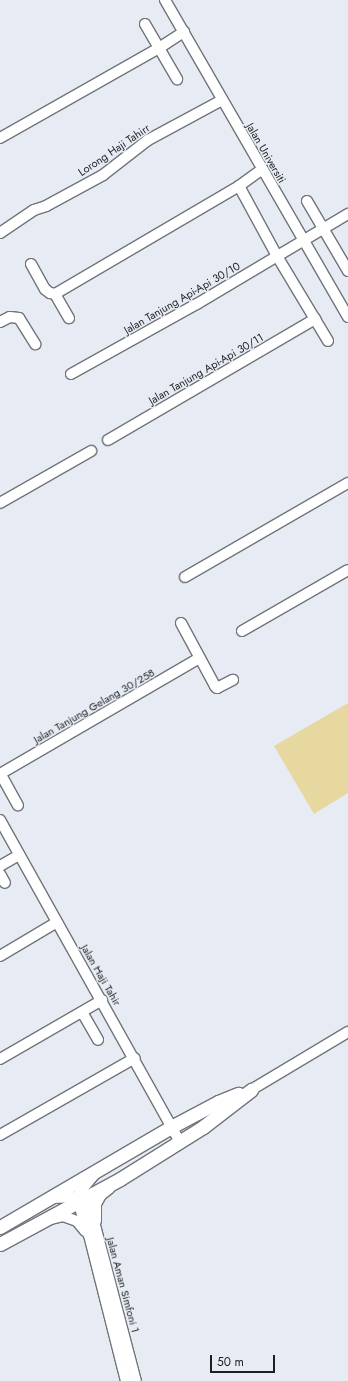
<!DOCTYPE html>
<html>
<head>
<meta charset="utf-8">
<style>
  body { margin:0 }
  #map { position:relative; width:348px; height:1381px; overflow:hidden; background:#e7ecf4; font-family:Jost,sans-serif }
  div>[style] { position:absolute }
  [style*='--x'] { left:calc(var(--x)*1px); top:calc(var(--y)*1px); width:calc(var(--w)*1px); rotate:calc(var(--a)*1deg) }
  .green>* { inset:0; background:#e7d89f }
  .roads { filter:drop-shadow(1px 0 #70747b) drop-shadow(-1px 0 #70747b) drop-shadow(0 1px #70747b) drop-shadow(0 -1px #70747b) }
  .minor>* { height:10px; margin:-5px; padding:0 5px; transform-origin:5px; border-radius:5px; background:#fff }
  .tertiary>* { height:13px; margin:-6.5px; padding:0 6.5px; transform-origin:6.5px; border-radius:6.5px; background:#fff }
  span { translate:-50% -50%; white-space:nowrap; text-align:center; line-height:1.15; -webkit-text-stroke:3px #e7ecf4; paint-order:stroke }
  .street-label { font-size:11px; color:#1c1e21 }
  .scale { position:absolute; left:210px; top:1355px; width:65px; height:18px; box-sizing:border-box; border:2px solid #1c1e21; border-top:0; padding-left:5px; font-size:12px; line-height:14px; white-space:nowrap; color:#1c1e21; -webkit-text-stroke:3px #e7ecf4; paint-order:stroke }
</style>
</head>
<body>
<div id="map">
  <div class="green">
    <div style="clip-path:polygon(348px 703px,348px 793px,314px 814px,274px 746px)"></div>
  </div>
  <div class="roads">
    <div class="minor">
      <div style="--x:165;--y:0;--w:366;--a:60"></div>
      <div style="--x:145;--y:24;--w:64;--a:59.8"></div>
      <div style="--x:0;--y:138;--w:183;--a:-29.5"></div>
      <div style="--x:159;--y:48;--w:30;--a:-33"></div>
      <div style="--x:239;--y:186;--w:80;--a:61.5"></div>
      <div style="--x:277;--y:256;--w:99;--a:59"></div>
      <div style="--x:307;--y:201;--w:81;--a:59.6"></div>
      <div style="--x:0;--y:233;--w:41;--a:-34.1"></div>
      <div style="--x:34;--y:210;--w:13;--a:-18"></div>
      <div style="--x:46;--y:206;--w:65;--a:-28.5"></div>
      <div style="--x:103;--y:175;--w:57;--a:-37.9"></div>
      <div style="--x:148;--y:140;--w:84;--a:-28.4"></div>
      <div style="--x:31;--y:264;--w:29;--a:61"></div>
      <div style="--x:45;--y:289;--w:6;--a:39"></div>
      <div style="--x:50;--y:293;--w:5;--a:11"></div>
      <div style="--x:55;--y:294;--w:213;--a:-30.4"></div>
      <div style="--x:239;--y:186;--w:29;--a:-36"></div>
      <div style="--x:55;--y:294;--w:28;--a:60"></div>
      <div style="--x:0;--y:322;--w:11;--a:-27"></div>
      <div style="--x:10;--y:317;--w:9;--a:6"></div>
      <div style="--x:19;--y:318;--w:31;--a:58"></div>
      <div style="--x:71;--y:374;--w:144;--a:-29.1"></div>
      <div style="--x:197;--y:304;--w:176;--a:-30.8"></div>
      <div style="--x:108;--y:440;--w:240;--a:-30.3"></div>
      <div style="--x:0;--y:503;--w:105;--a:-29.7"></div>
      <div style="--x:185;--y:577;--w:188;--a:-30"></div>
      <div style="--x:181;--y:623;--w:72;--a:61.6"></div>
      <div style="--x:215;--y:686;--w:3;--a:45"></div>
      <div style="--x:217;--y:688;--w:18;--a:-27"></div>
      <div style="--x:242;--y:631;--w:122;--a:-29.9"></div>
      <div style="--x:0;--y:773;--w:37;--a:61"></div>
      <div style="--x:0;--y:774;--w:230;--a:-30.2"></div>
      <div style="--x:0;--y:820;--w:369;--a:60.8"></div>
      <div style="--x:0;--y:866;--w:22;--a:-30"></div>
      <div style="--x:0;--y:874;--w:10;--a:61"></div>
      <div style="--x:0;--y:956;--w:66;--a:-30.8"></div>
      <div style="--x:82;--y:1012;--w:32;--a:60"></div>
      <div style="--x:0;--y:1059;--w:118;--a:-30"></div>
      <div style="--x:251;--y:1090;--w:113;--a:-30.9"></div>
      <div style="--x:0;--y:1135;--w:155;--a:-29.7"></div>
      <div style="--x:94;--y:1175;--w:16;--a:130"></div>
      <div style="--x:84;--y:1187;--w:11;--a:124"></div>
      <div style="--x:78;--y:1196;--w:6;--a:90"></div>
      <div style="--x:78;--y:1202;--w:35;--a:72"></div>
      <div style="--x:89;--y:1235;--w:151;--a:75.8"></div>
      <div style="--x:52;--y:1198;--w:33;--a:-2"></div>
      <div style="--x:85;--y:1197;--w:34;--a:71"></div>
      <div style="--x:96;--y:1229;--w:157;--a:75.3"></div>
      <div style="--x:51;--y:1219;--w:12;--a:-14"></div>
      <div style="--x:63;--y:1216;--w:15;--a:20"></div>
      <div style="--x:77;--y:1221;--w:13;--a:51"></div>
      <div style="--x:96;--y:1221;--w:17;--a:-90"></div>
      <div style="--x:96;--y:1204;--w:10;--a:-61"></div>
      <div style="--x:101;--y:1195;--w:11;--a:-38"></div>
    </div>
    <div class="tertiary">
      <div style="--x:0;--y:1227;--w:198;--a:-30.3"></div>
      <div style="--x:171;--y:1127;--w:53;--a:-28"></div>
      <div style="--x:218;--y:1102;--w:22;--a:-22"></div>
      <div style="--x:0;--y:1244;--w:136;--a:-28.4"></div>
      <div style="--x:120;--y:1179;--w:98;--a:-32.1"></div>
      <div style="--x:203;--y:1127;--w:61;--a:-37.6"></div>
    </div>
  </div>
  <div class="street-label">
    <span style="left:114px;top:150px;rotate:-34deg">Lorong Haji Tahirr</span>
    <span style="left:266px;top:153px;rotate:60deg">Jalan Universiti</span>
    <span style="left:182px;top:298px;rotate:-30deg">Jalan Tanjung Api-Api 30/10</span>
    <span style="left:206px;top:369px;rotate:-30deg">Jalan Tanjung Api-Api 30/11</span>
    <span style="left:94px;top:706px;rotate:-30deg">Jalan Tanjung Gelang 30/258</span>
    <span style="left:101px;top:975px;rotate:60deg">Jalan Haji Tahir</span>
    <span style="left:123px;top:1285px;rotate:75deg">Jalan Aman Simfoni 1</span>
  </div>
  <div class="scale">50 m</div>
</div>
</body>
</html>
